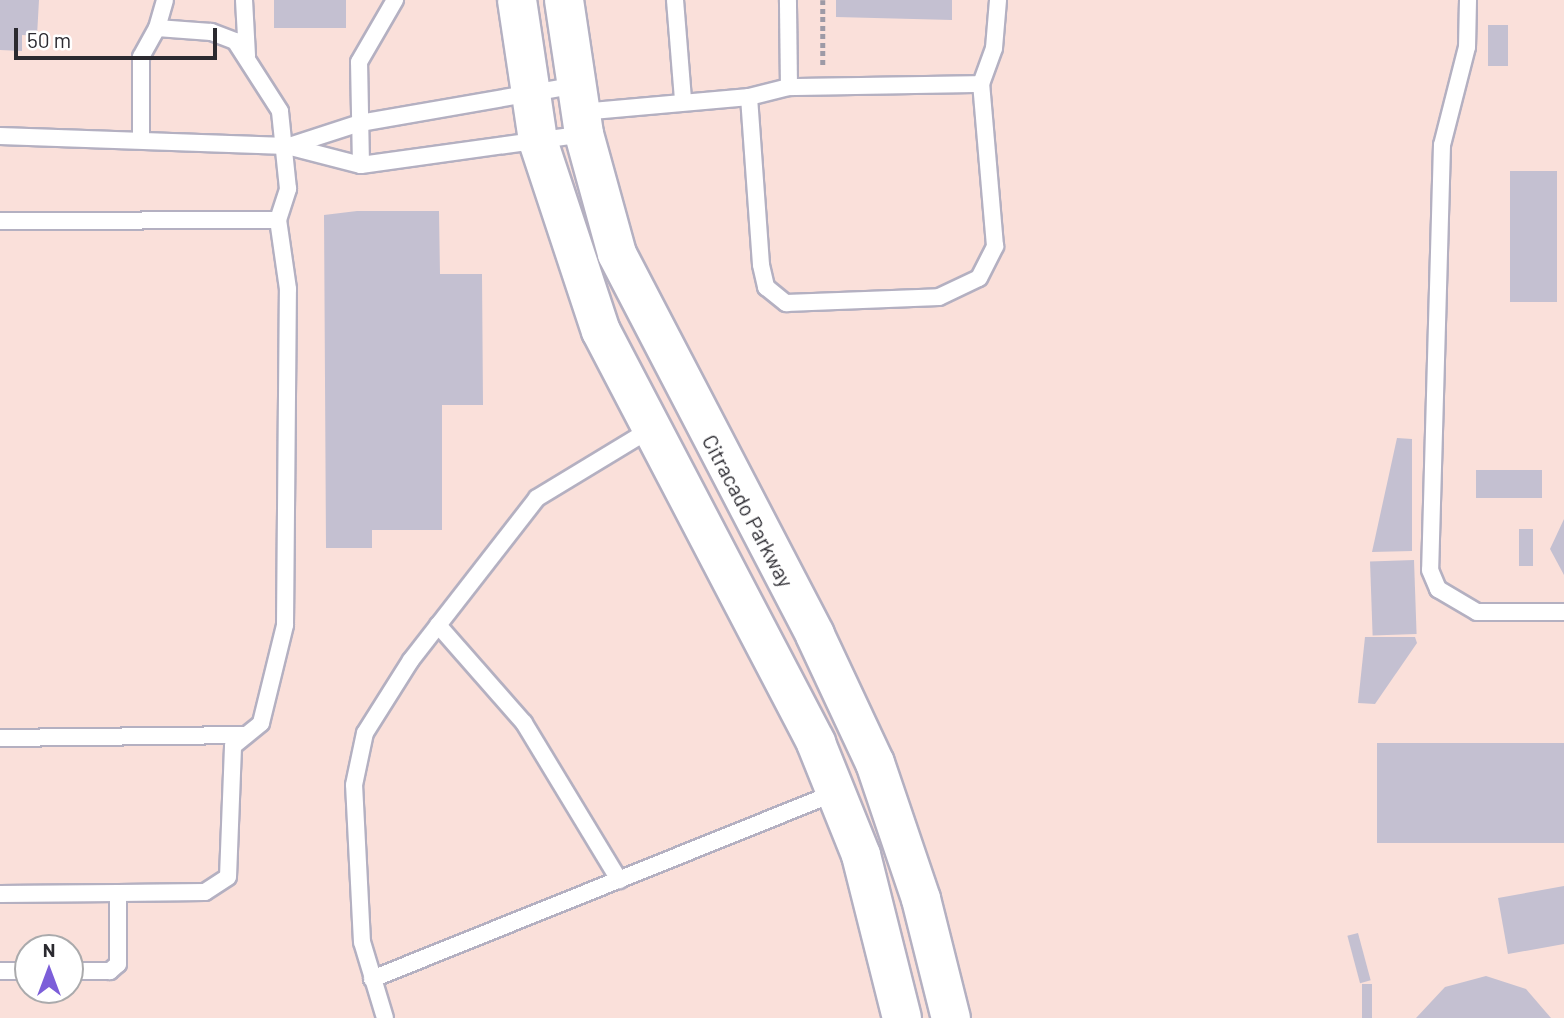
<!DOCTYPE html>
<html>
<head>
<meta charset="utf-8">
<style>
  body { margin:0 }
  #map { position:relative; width:1564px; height:1018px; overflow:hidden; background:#f2eefd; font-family:Barlow,sans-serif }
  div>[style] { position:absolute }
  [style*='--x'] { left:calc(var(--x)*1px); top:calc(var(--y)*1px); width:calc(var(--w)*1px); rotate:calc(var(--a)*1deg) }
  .industrial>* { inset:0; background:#fae0da }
  .building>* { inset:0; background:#c4c0d1; transform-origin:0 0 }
  .path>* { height:4.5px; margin-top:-2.25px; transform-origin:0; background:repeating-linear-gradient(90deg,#9d9aa6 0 5px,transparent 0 8.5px) }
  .roads { filter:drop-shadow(2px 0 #b4b0c1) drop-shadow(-2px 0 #b4b0c1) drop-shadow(0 2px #b4b0c1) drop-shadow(0 -2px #b4b0c1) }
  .service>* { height:16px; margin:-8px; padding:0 8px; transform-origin:8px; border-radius:8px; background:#fff }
  .secondary>* { height:38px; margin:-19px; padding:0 19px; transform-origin:19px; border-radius:19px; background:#fff }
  span { translate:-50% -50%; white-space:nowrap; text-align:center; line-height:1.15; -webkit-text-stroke:5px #fff; paint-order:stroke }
  .street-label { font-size:21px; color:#2b2a30 }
  .north { position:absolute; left:14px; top:934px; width:70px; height:70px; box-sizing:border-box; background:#fff; border:2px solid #aaaaac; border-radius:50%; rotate:0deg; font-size:19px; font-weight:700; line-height:28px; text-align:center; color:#2b2a30 }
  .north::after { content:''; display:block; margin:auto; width:24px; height:32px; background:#7c5ed9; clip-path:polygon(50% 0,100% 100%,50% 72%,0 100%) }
  .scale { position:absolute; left:14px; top:28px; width:203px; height:32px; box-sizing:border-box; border:4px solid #2b2a30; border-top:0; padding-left:9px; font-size:21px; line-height:24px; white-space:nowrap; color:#2b2a30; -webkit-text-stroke:5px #fff; paint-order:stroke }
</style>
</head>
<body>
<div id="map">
  <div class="industrial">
    <div style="clip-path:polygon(evenodd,0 0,1564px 0,1564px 1018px,0 1018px,0 0,28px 948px,70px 948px,70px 990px,28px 990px,28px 948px)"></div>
  </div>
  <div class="building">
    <div style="clip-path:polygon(0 0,39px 0,37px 36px,22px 35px,22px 51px,0 50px)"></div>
    <div style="left:274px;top:0;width:72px;height:28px"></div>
    <div style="clip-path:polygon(836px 0,952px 0,952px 20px,836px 17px)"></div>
    <div style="left:1508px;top:25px;width:41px;height:20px;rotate:90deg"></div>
    <div style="left:1510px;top:171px;width:47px;height:131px"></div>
    <div style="clip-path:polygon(357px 211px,439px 211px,440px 274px,482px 274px,483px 405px,442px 405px,442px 530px,372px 530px,372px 548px,326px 548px,324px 215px)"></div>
    <div style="clip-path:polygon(1397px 438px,1412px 439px,1412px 551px,1372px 552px)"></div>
    <div style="left:1476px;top:470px;width:66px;height:28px"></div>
    <div style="clip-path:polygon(1564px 519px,1564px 575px,1550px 549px)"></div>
    <div style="left:1519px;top:529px;width:14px;height:37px"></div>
    <div style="left:1414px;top:560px;width:74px;height:44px;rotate:88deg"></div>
    <div style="clip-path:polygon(1365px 637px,1415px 637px,1417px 643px,1375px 704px,1358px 703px)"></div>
    <div style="left:1564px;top:743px;width:100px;height:187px;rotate:90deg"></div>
    <div style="clip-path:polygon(1564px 886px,1564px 944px,1508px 954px,1498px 898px)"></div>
    <div style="left:1358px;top:933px;width:49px;height:11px;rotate:75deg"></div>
    <div style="clip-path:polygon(1486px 976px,1526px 989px,1551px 1018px,1416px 1018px,1445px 987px)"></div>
    <div style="left:1362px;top:984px;width:10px;height:34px"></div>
  </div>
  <div class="path">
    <div style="--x:823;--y:0;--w:66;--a:90"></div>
  </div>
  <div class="roads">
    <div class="service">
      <div style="--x:244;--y:0;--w:56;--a:86.9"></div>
      <div style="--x:675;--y:0;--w:99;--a:85.4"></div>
      <div style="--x:1468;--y:0;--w:47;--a:91.2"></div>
      <div style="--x:1467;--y:47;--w:101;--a:104.3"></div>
      <div style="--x:1442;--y:145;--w:425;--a:91.6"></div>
      <div style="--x:1430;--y:570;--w:21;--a:67"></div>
      <div style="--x:1438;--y:589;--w:45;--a:30.5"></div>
      <div style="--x:1477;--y:612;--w:87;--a:0"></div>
      <div style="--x:157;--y:28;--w:29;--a:-74"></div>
      <div style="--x:981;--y:84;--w:38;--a:-70"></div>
      <div style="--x:994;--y:48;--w:48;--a:-85.2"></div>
      <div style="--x:749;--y:97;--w:41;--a:-14"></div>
      <div style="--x:581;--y:112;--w:169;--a:-5.1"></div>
      <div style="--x:749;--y:97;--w:168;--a:85.9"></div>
      <div style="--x:761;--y:265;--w:23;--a:77"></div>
      <div style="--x:766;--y:287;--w:26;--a:39"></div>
      <div style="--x:786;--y:303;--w:153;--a:-2.2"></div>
      <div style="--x:939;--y:297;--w:44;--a:-25.4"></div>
      <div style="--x:979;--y:278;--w:36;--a:-63"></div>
      <div style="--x:995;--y:246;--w:163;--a:-94.9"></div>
      <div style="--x:981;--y:84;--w:192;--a:179.1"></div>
      <div style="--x:789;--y:87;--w:87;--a:-90.7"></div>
      <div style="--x:0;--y:136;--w:287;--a:2"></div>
      <div style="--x:287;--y:146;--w:76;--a:14.4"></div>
      <div style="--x:361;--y:165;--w:225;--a:-7.9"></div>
      <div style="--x:289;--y:146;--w:75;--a:-17.9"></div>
      <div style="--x:360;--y:123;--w:220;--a:-9.9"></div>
      <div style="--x:361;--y:165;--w:103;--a:-91.1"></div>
      <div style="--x:359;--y:62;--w:72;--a:-59.9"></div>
      <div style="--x:0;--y:221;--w:278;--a:-0.2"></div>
      <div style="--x:438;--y:625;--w:130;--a:48.7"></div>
      <div style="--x:524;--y:723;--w:184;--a:58.8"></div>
      <div style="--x:0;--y:738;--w:246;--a:-0.7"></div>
      <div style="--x:118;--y:893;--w:87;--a:-0.7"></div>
      <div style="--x:205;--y:892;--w:27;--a:-33"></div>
      <div style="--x:228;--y:877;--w:131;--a:-87.8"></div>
      <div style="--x:233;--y:746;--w:36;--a:-39"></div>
      <div style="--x:261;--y:723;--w:101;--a:-76.2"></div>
      <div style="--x:285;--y:625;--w:336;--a:-89.5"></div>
      <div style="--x:288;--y:289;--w:70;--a:-98.2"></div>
      <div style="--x:278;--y:220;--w:33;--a:-72"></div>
      <div style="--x:288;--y:189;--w:78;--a:-95.9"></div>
      <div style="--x:280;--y:111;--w:83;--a:-122.7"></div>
      <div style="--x:235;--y:41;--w:26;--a:-159"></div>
      <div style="--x:211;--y:32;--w:54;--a:-175.8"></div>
      <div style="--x:157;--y:28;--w:33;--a:119"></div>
      <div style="--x:141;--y:57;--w:83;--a:90"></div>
      <div style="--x:0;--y:894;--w:118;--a:-0.5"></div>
      <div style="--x:118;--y:893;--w:71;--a:90"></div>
      <div style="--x:118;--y:964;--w:11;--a:139"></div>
      <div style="--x:110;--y:971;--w:40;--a:180"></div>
      <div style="--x:0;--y:971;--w:28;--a:0"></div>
      <div style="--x:372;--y:979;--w:501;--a:-21.91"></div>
      <div style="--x:385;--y:1018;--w:79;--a:-106.8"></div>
      <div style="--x:362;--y:942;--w:157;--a:-92.9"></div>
      <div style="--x:354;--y:785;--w:53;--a:-78.1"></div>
      <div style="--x:365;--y:733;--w:86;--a:-57.8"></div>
      <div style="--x:411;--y:660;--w:205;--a:-52.1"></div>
      <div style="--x:537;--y:498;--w:133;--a:-31.2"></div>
    </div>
    <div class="secondary">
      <div style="--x:517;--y:0;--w:143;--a:81.5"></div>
      <div style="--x:538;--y:141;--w:200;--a:71.7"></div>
      <div style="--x:601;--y:331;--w:465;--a:62.4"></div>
      <div style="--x:816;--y:743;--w:121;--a:68.1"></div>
      <div style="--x:861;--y:855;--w:168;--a:75.9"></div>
      <div style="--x:564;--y:0;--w:135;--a:81.5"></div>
      <div style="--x:584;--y:134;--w:124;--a:74.6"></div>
      <div style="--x:617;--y:254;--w:429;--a:62.5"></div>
      <div style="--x:815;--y:635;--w:141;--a:64.9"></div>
      <div style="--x:875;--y:763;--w:144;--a:71.3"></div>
      <div style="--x:921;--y:899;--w:123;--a:75.9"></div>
    </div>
  </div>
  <div class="street-label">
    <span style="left:748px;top:511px;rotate:62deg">Citracado Parkway</span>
  </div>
  <div class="north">N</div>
  <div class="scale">50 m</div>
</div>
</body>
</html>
